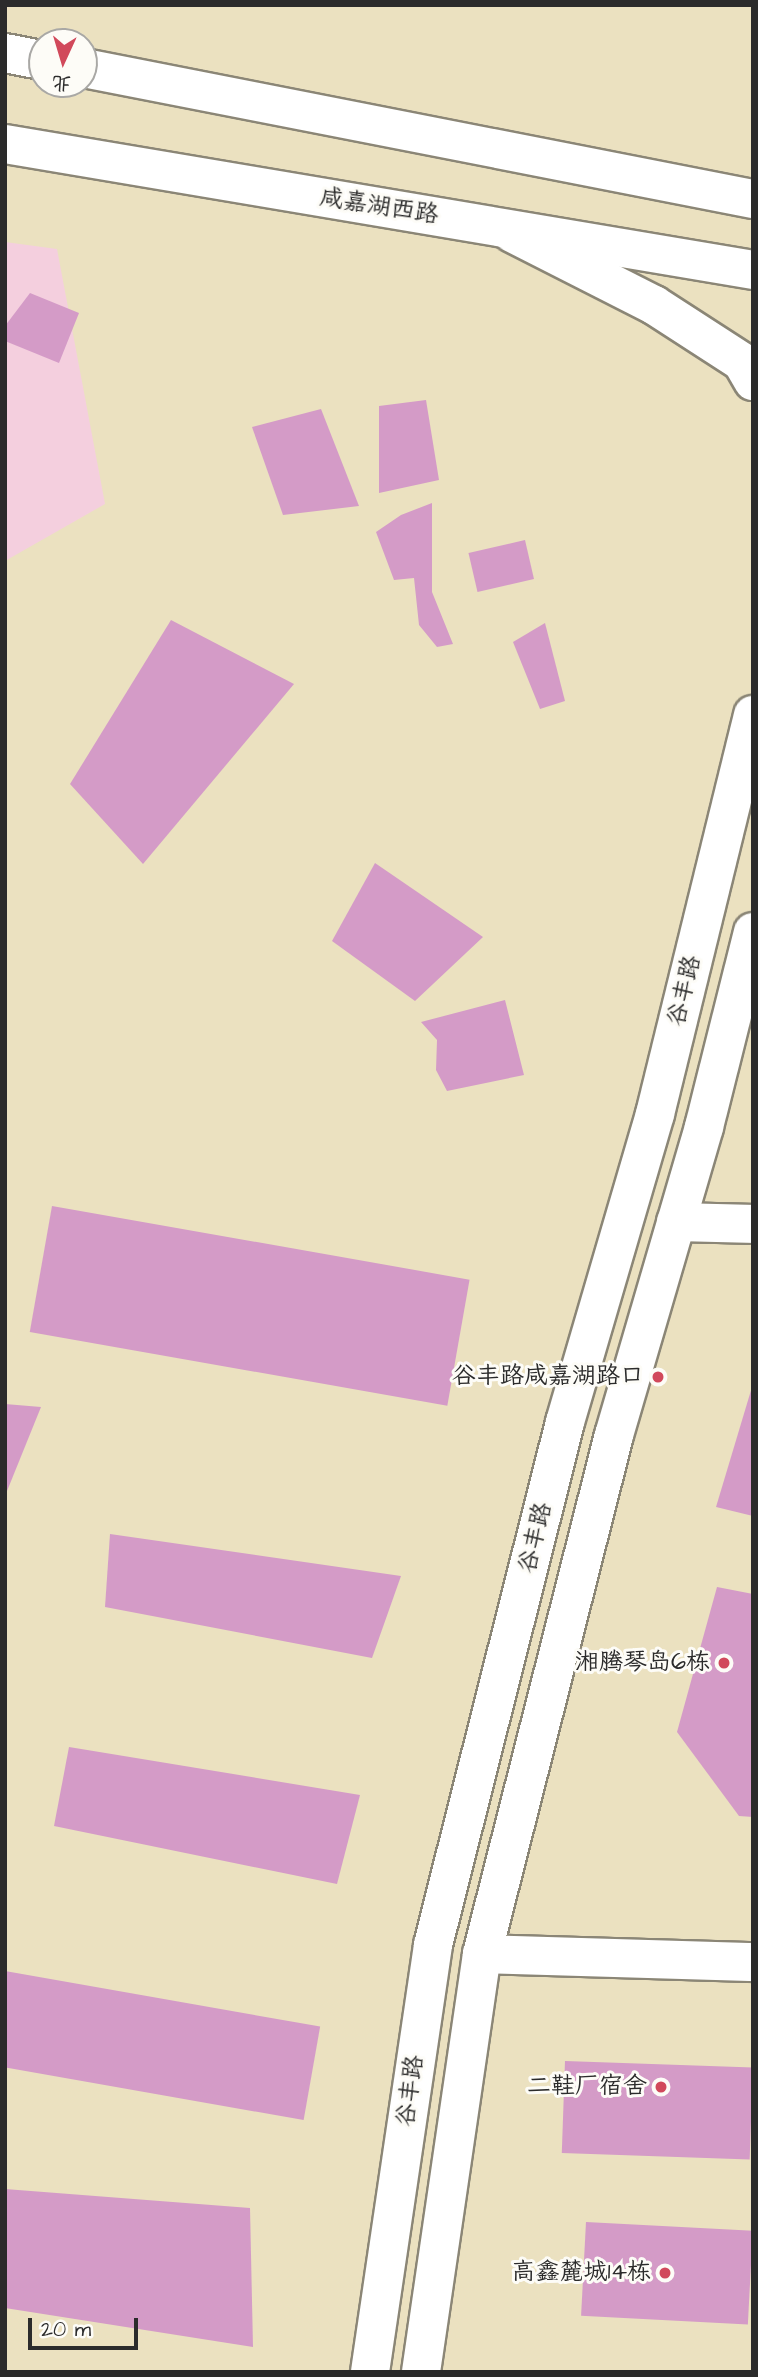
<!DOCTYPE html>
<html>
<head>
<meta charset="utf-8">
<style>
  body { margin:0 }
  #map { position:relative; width:758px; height:2377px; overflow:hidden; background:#ebe1c0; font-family:"Architects Daughter","LXGW WenKai TC",sans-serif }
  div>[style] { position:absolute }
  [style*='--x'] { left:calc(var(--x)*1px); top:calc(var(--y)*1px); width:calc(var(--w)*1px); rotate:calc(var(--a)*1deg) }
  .built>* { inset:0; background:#f4cfde }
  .building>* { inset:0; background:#d49bc7; transform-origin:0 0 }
  .roads { filter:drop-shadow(2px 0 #8b8676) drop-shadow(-2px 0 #8b8676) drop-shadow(0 2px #8b8676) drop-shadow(0 -2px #8b8676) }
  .minor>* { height:38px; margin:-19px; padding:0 19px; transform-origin:19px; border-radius:19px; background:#fff }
  .major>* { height:38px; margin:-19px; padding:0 19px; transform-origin:19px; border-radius:19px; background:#fff }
  .dots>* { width:19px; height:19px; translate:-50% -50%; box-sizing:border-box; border:4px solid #fdfcf7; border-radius:50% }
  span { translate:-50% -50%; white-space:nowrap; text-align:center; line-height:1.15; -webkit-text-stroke:6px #fdfcf7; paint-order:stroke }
  .street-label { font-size:24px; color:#2b2b2b }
  .poi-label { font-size:24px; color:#2b2b2b }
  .right { translate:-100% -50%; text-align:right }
  .frame { position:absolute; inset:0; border:7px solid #2b2b2b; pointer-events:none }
  .north { position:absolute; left:28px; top:28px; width:70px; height:70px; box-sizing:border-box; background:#fdfcf7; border:2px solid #a9a8a5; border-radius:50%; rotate:184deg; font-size:19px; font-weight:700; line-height:28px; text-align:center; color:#2b2b2b }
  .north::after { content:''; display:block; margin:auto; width:24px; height:32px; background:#d1495b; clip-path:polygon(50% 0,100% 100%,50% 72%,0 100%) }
  .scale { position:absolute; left:28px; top:2318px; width:110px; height:32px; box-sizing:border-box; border:4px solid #2b2b2b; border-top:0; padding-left:9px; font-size:21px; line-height:24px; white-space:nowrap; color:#2b2b2b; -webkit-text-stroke:5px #fdfcf7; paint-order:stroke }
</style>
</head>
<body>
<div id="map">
  <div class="built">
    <div style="clip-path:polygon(5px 242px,57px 249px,105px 504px,5px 561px)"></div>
  </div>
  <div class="building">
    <div style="clip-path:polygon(30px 293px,79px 313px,59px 363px,5px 341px,5px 326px)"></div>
    <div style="clip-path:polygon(426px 400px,439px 480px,379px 493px,379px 406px)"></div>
    <div style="clip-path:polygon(321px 409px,359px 506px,283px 515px,252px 427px)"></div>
    <div style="clip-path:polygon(432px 503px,432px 592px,453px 644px,437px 647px,419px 625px,414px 578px,394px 580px,376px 532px,401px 515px)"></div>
    <div style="left:525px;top:540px;width:40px;height:58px;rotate:77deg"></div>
    <div style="clip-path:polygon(171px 620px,294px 684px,143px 864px,70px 784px)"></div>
    <div style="clip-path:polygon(545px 623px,565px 701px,540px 709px,513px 642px)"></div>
    <div style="clip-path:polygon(375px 863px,483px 937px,415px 1001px,332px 941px)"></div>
    <div style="clip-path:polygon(505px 1000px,524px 1075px,447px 1091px,436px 1070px,437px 1040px,421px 1022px)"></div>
    <div style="left:52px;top:1206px;width:424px;height:128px;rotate:10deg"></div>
    <div style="clip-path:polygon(752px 1387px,753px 1387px,753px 1516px,716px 1507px)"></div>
    <div style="clip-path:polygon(5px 1404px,41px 1407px,5px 1496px)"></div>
    <div style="clip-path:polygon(110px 1534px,401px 1576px,372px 1658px,105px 1607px)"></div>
    <div style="clip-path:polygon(717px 1587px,753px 1594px,753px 1817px,739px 1816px,677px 1732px)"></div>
    <div style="clip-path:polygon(69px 1747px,360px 1795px,337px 1884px,54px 1826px)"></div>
    <div style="left:5px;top:1971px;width:320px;height:95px;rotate:10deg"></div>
    <div style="left:565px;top:2061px;width:188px;height:92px;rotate:2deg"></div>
    <div style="clip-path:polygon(5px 2189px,250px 2208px,253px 2347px,5px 2308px)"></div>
    <div style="left:586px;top:2222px;width:167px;height:94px;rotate:3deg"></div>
  </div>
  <div class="roads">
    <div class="minor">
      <div style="--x:512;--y:233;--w:159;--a:26.9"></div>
      <div style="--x:654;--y:305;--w:105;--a:32.9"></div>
      <div style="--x:742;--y:362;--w:22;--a:60"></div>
      <div style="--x:676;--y:1222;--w:77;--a:1.5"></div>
      <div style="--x:482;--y:1954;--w:271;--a:1.7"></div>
      <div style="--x:370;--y:2372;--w:432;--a:-81.6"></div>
      <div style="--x:433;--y:1945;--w:539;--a:-75.83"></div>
      <div style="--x:565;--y:1422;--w:321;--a:-73.7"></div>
      <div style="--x:655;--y:1114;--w:411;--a:-76.2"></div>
      <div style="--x:421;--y:2372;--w:422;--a:-81.7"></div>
      <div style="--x:482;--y:1954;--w:536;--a:-75.73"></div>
      <div style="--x:614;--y:1435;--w:321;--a:-73.7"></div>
      <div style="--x:704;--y:1127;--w:201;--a:-75.9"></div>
    </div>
    <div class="major">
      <div style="--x:5;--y:53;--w:38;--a:11"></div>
      <div style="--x:84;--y:68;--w:682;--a:11.08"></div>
      <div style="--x:5;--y:144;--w:759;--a:9.56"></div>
    </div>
  </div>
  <div class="dots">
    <div style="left:658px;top:1377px;background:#d1495b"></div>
    <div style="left:724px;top:1663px;background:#d1495b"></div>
    <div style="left:661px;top:2087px;background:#d1495b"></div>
    <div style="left:665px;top:2273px;background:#d1495b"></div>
  </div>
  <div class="street-label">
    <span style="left:379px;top:207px;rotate:9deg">咸嘉湖西路</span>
    <span style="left:685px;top:991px;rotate:-76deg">谷丰路</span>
    <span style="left:536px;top:1538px;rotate:-76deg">谷丰路</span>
    <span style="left:411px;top:2091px;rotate:-82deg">谷丰路</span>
  </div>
  <div class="poi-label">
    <span class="right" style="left:644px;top:1377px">谷丰路咸嘉湖路口</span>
    <span class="right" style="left:710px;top:1663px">湘腾琴岛6栋</span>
    <span class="right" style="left:647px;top:2087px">二鞋厂宿舍</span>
    <span class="right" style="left:651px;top:2273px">高鑫麓城14栋</span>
  </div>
  <div class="frame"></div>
  <div class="north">北</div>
  <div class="scale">20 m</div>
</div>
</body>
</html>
